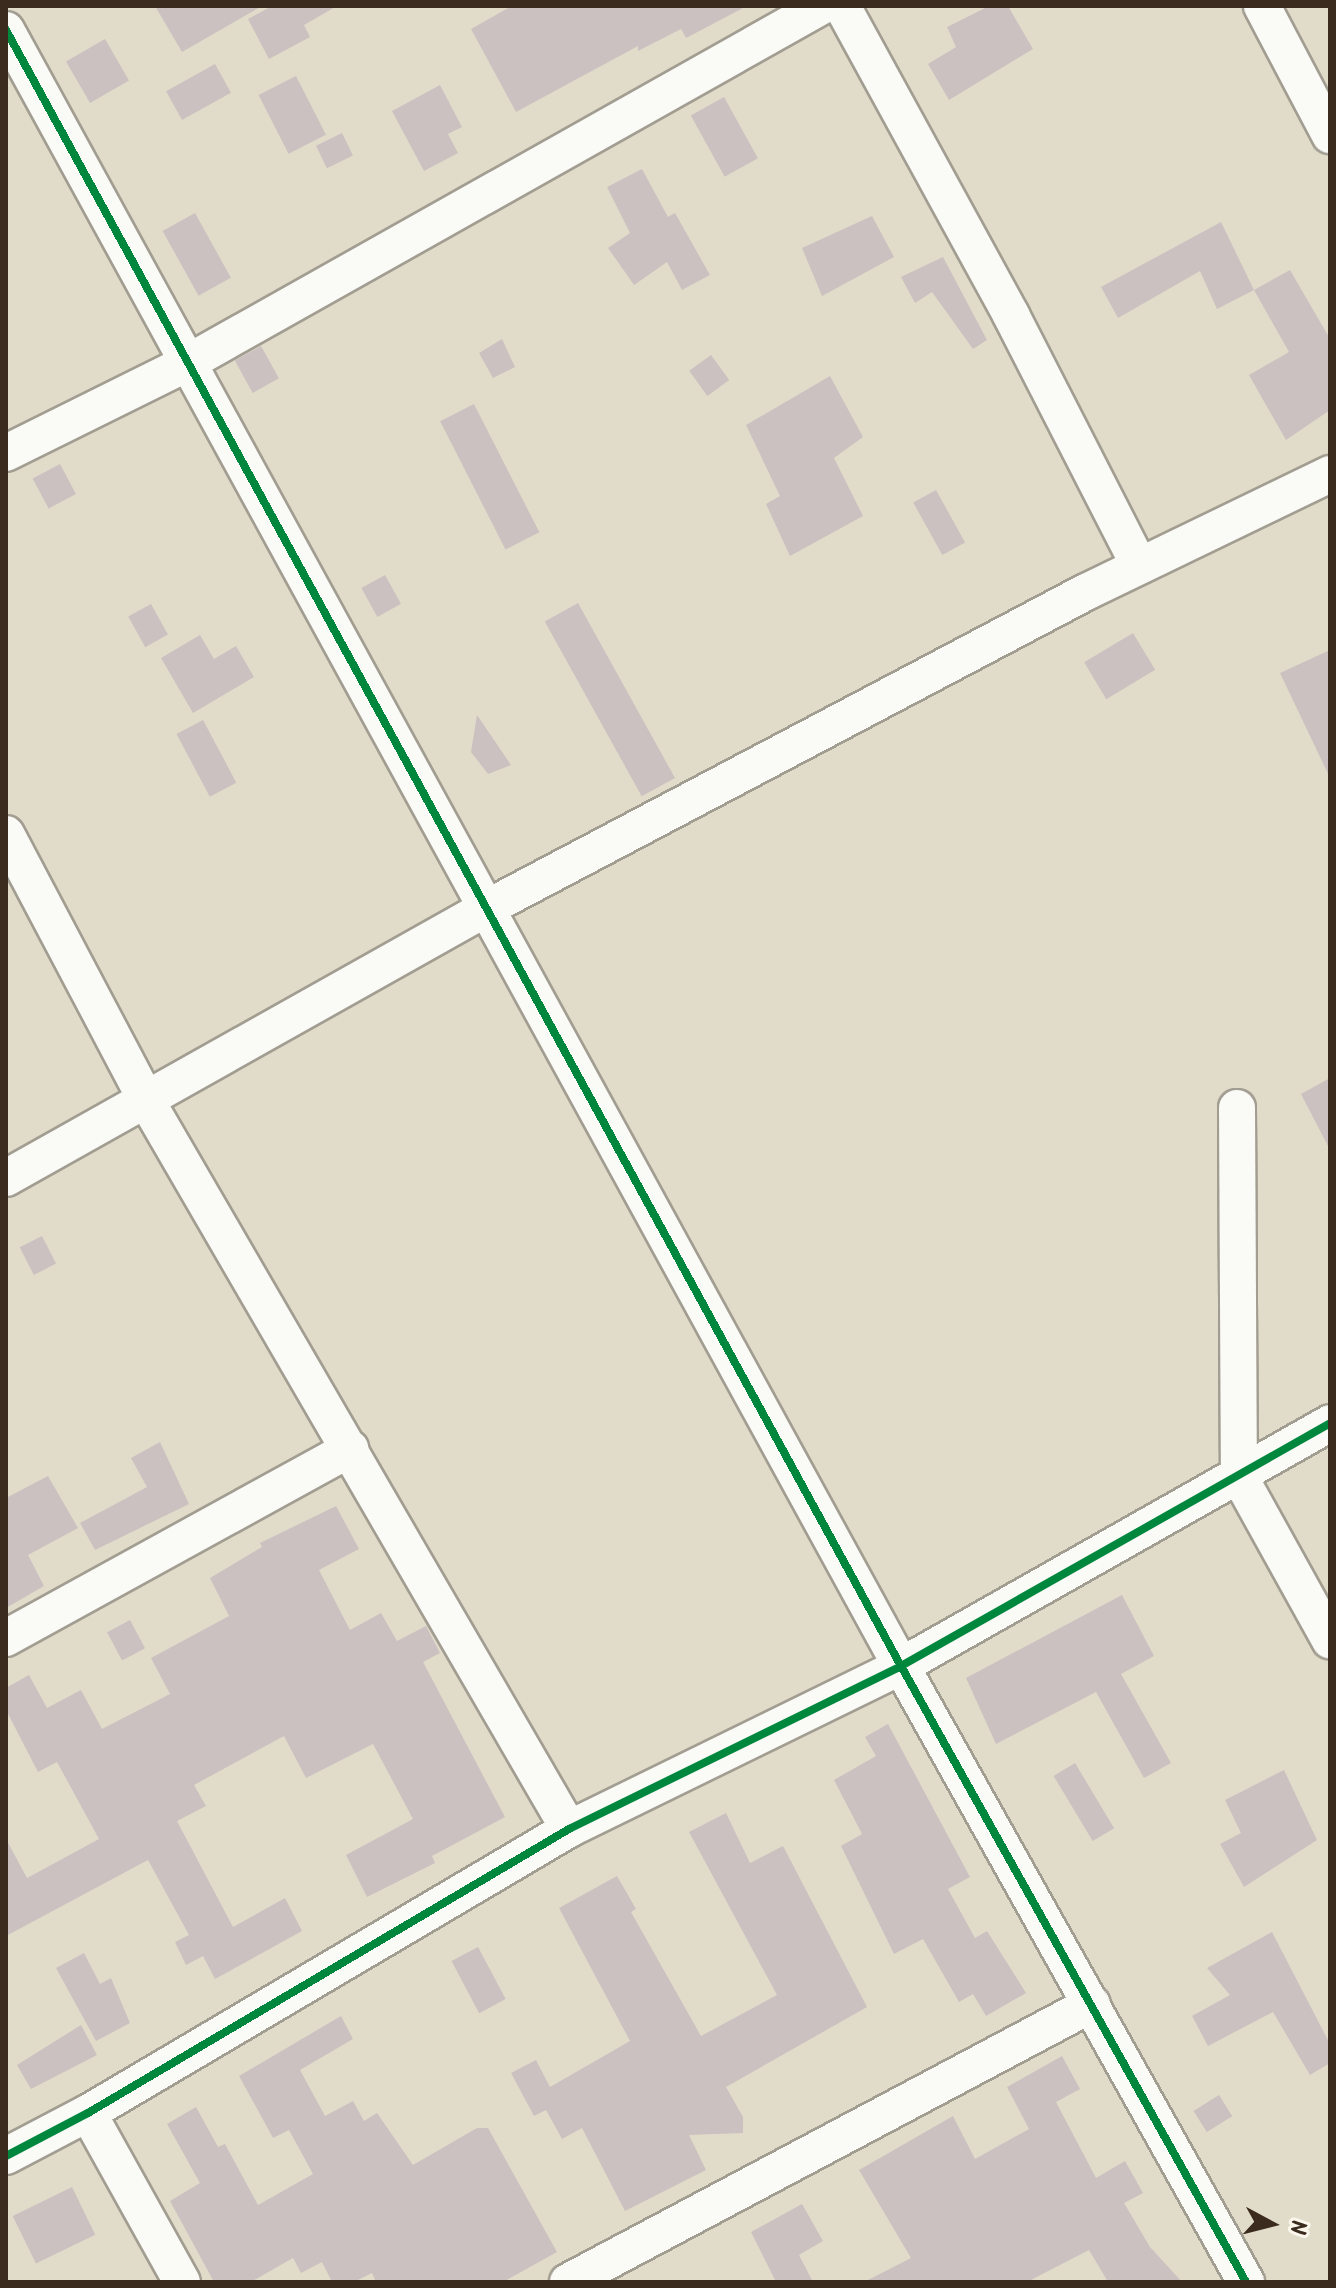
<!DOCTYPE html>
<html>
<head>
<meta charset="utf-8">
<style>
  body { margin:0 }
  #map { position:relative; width:1336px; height:2288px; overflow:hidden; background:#e1dcca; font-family:Kalam,sans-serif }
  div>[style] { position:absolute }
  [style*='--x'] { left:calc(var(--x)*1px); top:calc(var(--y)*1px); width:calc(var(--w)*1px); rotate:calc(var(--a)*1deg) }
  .building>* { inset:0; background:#cbc1c0; transform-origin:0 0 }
  .roads { filter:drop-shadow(2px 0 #a29d91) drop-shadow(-2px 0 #a29d91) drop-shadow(0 2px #a29d91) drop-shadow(0 -2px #a29d91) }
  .street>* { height:36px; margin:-18px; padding:0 18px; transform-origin:18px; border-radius:18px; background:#fafaf7 }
  .cycleway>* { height:8px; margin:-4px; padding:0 4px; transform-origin:4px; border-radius:4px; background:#00873e }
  span { translate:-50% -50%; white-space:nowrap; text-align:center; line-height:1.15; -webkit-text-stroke:6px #fbf7ec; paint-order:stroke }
  .frame { position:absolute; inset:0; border:8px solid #3b2a1e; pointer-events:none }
  .north { position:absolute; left:1232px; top:2184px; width:80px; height:80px; -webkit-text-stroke:6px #fbf7ec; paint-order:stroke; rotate:97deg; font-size:22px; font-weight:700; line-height:32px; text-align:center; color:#3b2a1e }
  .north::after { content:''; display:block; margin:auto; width:28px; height:36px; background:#3b2a1e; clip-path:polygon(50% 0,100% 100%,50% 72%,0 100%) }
</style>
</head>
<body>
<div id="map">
  <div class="building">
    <div style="clip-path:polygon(155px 6px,262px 6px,182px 52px)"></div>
    <div style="clip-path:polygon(272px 6px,337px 6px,304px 25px,310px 37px,269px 59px,248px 19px)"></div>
    <div style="clip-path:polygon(512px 6px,747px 6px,686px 38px,681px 29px,638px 51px,638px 46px,516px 112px,471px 29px)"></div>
    <div style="clip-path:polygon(989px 6px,1008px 6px,1033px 49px,949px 100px,928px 64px,956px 47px,947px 27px)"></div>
    <div style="left:105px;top:39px;width:48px;height:45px;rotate:60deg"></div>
    <div style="left:215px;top:64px;width:33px;height:56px;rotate:61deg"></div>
    <div style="left:296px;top:76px;width:66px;height:42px;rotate:63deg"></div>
    <div style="clip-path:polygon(440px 85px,462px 127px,448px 134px,458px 153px,424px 171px,392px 111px)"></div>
    <div style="left:724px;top:97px;width:70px;height:38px;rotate:61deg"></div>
    <div style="left:342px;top:133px;width:25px;height:29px;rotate:64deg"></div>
    <div style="clip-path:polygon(642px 169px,668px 217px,675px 213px,710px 275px,682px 290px,667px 262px,634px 285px,608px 248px,630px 233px,607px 187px)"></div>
    <div style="left:195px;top:213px;width:74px;height:37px;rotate:61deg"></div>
    <div style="clip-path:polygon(872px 216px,894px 257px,822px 296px,802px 248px)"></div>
    <div style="clip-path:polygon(1221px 222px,1254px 290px,1217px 309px,1200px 271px,1118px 318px,1101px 287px)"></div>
    <div style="clip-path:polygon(943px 257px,987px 340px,973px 349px,932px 292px,915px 303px,901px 277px)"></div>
    <div style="clip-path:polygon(1290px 270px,1330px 339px,1330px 410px,1286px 440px,1249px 375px,1289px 352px,1254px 290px)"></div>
    <div style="clip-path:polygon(502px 339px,515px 367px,493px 378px,479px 353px)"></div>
    <div style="left:261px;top:346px;width:37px;height:30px;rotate:61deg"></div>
    <div style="left:711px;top:355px;width:31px;height:27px;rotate:54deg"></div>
    <div style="clip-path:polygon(830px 376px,863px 437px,834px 458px,863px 516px,790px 556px,766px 504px,780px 496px,746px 425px)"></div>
    <div style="left:474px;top:404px;width:144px;height:38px;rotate:63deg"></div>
    <div style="left:60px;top:464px;width:34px;height:31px;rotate:62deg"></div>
    <div style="left:936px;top:490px;width:60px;height:26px;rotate:61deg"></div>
    <div style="left:385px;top:575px;width:33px;height:27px;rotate:61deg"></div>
    <div style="left:578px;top:603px;width:200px;height:38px;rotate:61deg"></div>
    <div style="left:151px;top:604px;width:35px;height:26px;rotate:61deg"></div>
    <div style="left:1133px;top:633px;width:43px;height:57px;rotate:59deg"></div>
    <div style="clip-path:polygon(200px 635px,214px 659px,236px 646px,254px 677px,193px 713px,161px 658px)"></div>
    <div style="clip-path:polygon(1330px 650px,1330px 778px,1280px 673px)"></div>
    <div style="clip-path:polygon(477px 715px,511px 765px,488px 774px,471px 752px)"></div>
    <div style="left:203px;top:720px;width:71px;height:30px;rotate:62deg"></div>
    <div style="clip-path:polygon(1330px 1078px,1330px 1150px,1301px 1094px)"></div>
    <div style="left:42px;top:1236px;width:31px;height:25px;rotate:63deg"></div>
    <div style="clip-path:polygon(160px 1442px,189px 1504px,95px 1550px,80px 1523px,147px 1487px,131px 1458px)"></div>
    <div style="clip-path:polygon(48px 1476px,78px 1528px,28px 1555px,44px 1586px,6px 1608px,6px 1498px)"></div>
    <div style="clip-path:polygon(336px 1506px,359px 1549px,319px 1570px,350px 1630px,381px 1613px,397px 1641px,426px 1626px,440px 1653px,423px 1662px,505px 1817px,432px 1856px,435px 1863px,367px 1897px,346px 1855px,413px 1819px,373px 1744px,306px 1778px,284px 1736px,194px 1785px,206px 1806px,177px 1821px,233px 1927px,285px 1898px,302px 1931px,215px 1979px,203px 1956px,186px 1965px,175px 1942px,189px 1935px,148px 1860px,6px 1936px,6px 1839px,27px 1878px,99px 1839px,57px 1762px,38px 1772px,6px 1710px,6px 1688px,29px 1675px,47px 1708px,81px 1690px,102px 1729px,170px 1694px,151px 1658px,229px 1616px,210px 1578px,262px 1547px,260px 1543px)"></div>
    <div style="clip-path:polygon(1122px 1595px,1154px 1656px,1121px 1674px,1171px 1763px,1144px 1778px,1096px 1692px,996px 1744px,966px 1678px)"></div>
    <div style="left:130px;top:1620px;width:32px;height:26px;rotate:62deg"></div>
    <div style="clip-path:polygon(888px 1724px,970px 1877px,948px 1889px,975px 1938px,987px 1931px,1026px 1993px,986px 2016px,973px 1994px,959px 2002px,923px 1939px,894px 1954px,841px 1846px,862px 1834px,834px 1780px,876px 1756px,865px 1737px)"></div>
    <div style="left:1075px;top:1763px;width:76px;height:25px;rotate:59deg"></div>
    <div style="clip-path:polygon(1284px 1770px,1317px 1840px,1244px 1887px,1220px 1844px,1241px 1833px,1225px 1800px)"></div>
    <div style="clip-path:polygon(726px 1813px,750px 1863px,783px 1846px,867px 2007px,726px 2087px,743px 2117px,743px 2133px,689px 2135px,706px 2170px,625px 2211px,582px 2128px,562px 2139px,546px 2110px,534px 2116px,511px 2073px,536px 2060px,550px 2087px,630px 2041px,559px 1908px,617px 1876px,636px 1909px,631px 1912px,701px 2036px,777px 1995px,689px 1832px)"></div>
    <div style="clip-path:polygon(1272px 1932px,1330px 2044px,1330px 2063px,1310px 2075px,1273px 2012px,1208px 2046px,1192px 2016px,1230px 1995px,1207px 1968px)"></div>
    <div style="left:478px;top:1947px;width:59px;height:30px;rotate:62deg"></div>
    <div style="clip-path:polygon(84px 1953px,100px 1984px,111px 1978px,130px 2023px,96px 2041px,56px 1968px)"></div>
    <div style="clip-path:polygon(341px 2016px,353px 2039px,300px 2070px,325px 2116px,353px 2101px,364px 2121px,377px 2113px,413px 2165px,477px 2128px,488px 2128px,557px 2252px,503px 2282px,376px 2282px,372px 2273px,354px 2282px,332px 2282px,322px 2262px,301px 2273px,293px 2258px,251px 2282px,214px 2282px,170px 2201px,200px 2183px,167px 2124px,196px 2107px,218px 2147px,225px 2144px,258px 2205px,313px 2174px,289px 2130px,273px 2138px,239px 2076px)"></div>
    <div style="clip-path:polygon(81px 2025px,97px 2055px,31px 2089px,17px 2065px)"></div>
    <div style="clip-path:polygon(1062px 2056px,1080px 2089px,1056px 2102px,1096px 2178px,1125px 2161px,1143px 2193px,1124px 2203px,1150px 2247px,1182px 2282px,1108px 2282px,1089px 2250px,1027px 2282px,864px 2282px,911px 2258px,859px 2170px,953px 2116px,975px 2159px,1029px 2129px,1007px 2087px)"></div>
    <div style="left:1219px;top:2095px;width:25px;height:30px;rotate:58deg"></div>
    <div style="left:72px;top:2187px;width:53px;height:66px;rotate:64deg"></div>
    <div style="clip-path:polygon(802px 2204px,823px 2241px,799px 2255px,813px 2282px,776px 2282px,751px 2232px)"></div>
  </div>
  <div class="roads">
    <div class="street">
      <div style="--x:842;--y:6;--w:352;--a:61.3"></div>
      <div style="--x:1011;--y:315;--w:281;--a:62.9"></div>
      <div style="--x:1262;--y:6;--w:146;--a:62.2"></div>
      <div style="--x:6;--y:30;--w:1865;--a:61.32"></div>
      <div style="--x:901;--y:1666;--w:706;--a:60.75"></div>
      <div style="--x:6;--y:453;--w:204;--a:-26.4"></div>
      <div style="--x:189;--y:362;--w:726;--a:-29.35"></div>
      <div style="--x:6;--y:834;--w:301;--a:62.2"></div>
      <div style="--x:146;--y:1100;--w:843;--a:59.88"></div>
      <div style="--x:1237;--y:1108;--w:368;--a:89.7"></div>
      <div style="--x:1239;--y:1476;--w:188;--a:61"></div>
      <div style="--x:6;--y:1178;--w:549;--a:-29.32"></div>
      <div style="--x:485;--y:909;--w:679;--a:-27.81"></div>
      <div style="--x:1086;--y:592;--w:271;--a:-25.8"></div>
      <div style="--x:6;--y:1638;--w:393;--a:-28.8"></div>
      <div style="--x:88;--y:2113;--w:193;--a:60.9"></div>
      <div style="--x:6;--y:2156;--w:93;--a:-27.7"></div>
      <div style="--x:88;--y:2113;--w:559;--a:-30.56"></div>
      <div style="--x:569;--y:1829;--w:370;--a:-26.1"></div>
      <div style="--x:901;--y:1666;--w:493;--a:-29.5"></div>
      <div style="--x:568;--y:2282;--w:593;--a:-27.95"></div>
    </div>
  </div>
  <div class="cycleway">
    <div style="--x:6;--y:30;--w:1865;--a:61.32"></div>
    <div style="--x:901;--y:1666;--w:706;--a:60.75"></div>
    <div style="--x:6;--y:2156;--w:93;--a:-27.7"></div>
    <div style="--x:88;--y:2113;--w:559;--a:-30.56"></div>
    <div style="--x:569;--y:1829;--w:370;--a:-26.1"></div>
    <div style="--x:901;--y:1666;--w:493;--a:-29.5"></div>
  </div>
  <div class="frame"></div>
  <div class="north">N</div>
</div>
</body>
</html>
